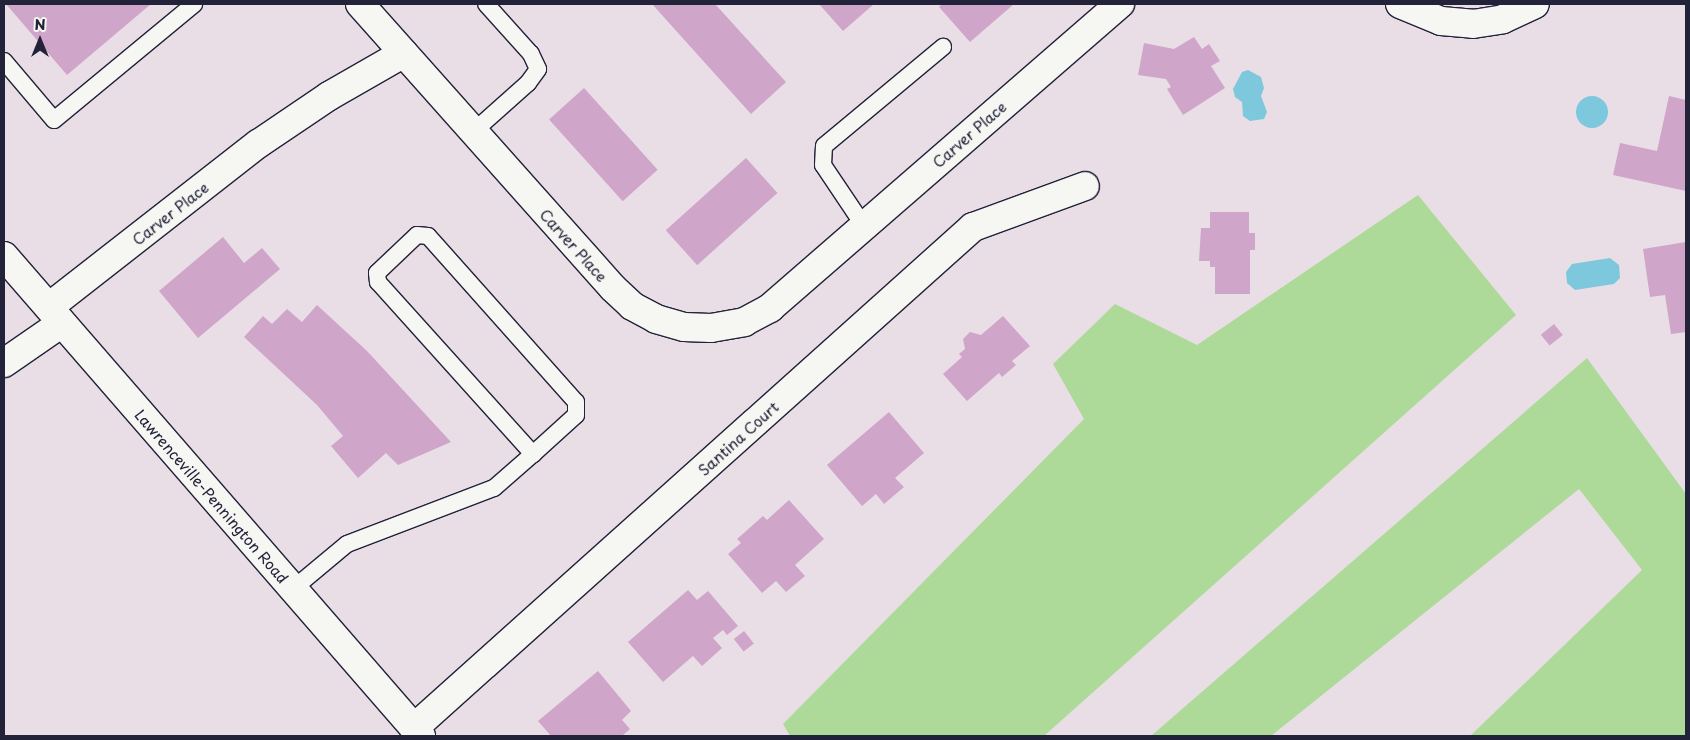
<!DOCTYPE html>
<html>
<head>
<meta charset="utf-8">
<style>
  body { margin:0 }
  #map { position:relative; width:1690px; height:740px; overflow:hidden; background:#eadee6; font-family:"Playpen Sans",sans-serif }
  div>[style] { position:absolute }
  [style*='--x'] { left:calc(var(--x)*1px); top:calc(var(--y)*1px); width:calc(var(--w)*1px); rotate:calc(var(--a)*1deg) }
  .green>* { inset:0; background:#adda99 }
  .water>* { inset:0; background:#7ec8de }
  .round { border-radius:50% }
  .building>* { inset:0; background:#cfa5c9; transform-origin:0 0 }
  .roads { filter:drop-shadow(1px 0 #22223b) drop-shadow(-1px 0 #22223b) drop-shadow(0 1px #22223b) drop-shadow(0 -1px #22223b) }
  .service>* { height:16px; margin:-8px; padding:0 8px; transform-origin:8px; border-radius:8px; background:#f6f6f2 }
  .minor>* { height:28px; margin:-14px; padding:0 14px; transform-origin:14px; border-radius:14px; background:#f6f6f2 }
  .tertiary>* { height:28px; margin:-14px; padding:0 14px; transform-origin:14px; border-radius:14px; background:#f6f6f2 }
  span { translate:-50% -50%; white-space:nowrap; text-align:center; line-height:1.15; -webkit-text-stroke:4.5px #f6f6f2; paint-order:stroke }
  .street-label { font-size:15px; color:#22223b }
  .frame { position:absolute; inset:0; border:5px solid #22223b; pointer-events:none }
  .north { position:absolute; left:15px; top:15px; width:50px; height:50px; -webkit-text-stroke:4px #f6f6f2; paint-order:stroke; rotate:0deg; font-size:14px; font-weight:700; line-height:20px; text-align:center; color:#22223b }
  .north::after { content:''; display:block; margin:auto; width:18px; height:22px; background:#22223b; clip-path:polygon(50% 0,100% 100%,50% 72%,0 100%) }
</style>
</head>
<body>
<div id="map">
  <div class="green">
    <div style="clip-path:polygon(1418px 195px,1516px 315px,1044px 736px,790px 736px,783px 724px,1084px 419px,1053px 364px,1115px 304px,1197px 345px)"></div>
    <div style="clip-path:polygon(1587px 358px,1686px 494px,1686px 736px,1470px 736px,1642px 570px,1579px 489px,1271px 736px,1151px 736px)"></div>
  </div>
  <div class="water">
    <div style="clip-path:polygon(1248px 70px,1261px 77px,1264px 88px,1261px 96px,1267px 112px,1264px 119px,1250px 121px,1243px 116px,1242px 102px,1235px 97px,1233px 89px,1242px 72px)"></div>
    <div class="round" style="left:1576px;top:96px;width:32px;height:32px"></div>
    <div style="clip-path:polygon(1610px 258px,1619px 265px,1620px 278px,1614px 284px,1575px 290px,1567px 283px,1566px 272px,1572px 264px)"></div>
  </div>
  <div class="building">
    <div style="clip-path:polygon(6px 4px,151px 4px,67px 75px)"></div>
    <div style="clip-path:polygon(652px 4px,715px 4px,786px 82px,751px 114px)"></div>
    <div style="clip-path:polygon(819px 4px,874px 4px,843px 31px)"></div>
    <div style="clip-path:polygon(942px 4px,1014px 4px,970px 42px,939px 7px)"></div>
    <div style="clip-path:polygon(1194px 37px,1202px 49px,1209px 44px,1220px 61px,1211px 66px,1225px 88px,1183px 115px,1167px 89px,1171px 87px,1166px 79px,1138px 75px,1144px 43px,1174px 49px)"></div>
    <div style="left:584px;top:88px;width:110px;height:47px;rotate:48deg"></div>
    <div style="clip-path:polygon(1669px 96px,1686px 100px,1686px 191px,1613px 175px,1620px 143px,1657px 151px)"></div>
    <div style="left:746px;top:158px;width:47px;height:108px;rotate:48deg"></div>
    <div style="clip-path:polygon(1210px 212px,1249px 212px,1249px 233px,1255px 233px,1255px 250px,1250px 250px,1250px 294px,1215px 294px,1215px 267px,1210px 267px,1210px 261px,1199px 261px,1201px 228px,1210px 228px)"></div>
    <div style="clip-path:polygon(223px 237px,244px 263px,262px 248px,280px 269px,198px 338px,159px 291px)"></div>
    <div style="clip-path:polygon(1686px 242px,1686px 332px,1671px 334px,1665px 295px,1650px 297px,1643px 249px)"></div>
    <div style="clip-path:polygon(317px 305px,367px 351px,451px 442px,398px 465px,386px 453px,358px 478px,331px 446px,343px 436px,317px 405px,244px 337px,263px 316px,272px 324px,287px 309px,302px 322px)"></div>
    <div style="clip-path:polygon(1003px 316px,1030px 346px,1012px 361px,1016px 365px,1002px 377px,999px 373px,967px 401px,943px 374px,962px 357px,959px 354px,965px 349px,963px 339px,970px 332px,981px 335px)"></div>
    <div style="left:1554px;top:324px;width:14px;height:17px;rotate:51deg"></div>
    <div style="clip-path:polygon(889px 412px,924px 453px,895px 478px,904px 487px,884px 504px,876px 494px,862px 506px,827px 465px)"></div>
    <div style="clip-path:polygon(789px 500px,824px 539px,795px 565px,805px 576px,786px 592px,776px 581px,762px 593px,728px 554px,741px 543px,737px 539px,763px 516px,767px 520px)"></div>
    <div style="clip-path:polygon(688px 590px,697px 600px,708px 591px,738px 626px,727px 635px,723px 630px,713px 638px,722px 648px,702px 666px,693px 656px,663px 682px,628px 642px)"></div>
    <div style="left:744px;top:631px;width:16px;height:13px;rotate:52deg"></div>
    <div style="clip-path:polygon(598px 671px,631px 711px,622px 720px,630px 729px,622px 736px,551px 736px,538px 721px)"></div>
  </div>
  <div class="roads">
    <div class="service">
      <div style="--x:4;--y:61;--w:77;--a:49.7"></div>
      <div style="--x:54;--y:120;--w:182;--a:-39.6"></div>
      <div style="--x:473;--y:132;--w:74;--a:-41.7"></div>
      <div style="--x:528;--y:83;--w:17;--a:-54"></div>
      <div style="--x:538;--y:69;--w:17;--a:-115"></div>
      <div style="--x:531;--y:54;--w:67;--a:-132"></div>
      <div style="--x:864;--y:226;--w:73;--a:-123.9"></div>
      <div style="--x:823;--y:165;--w:19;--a:-87"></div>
      <div style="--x:824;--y:146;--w:155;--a:-39.8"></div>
      <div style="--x:293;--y:589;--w:70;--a:-39.8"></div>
      <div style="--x:347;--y:544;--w:157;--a:-20.9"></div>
      <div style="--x:494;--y:488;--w:52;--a:-41.1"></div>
      <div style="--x:533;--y:454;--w:58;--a:-42.2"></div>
      <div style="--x:576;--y:415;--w:13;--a:-90"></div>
      <div style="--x:576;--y:402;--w:222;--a:-131.7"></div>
      <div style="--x:428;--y:236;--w:11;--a:-175"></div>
      <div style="--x:417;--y:235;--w:55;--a:136.5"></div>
      <div style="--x:377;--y:273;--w:9;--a:84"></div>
      <div style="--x:378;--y:282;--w:232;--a:48"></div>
    </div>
    <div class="minor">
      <div style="--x:360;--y:4;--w:380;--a:48.3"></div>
      <div style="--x:613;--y:288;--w:26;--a:43"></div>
      <div style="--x:632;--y:306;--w:27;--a:28"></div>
      <div style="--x:656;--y:319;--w:29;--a:16"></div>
      <div style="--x:684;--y:327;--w:27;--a:2"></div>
      <div style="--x:711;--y:328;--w:34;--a:-10"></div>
      <div style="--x:744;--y:322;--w:30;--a:-28"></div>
      <div style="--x:770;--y:308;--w:464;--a:-41"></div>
      <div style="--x:1400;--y:4;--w:44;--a:22.5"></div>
      <div style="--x:1441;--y:21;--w:32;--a:5"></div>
      <div style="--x:1473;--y:24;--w:30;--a:-9"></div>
      <div style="--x:1503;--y:19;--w:35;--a:-25"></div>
      <div style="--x:49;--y:307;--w:265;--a:-38"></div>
      <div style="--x:258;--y:144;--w:86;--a:-34.1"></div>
      <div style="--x:329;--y:96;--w:86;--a:-29.8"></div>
      <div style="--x:4;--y:363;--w:70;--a:-34.6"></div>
      <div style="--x:414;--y:728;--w:751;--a:-41.87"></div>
      <div style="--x:973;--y:227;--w:119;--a:-20.1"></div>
    </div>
    <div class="tertiary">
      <div style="--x:4;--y:256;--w:636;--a:49.02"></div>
    </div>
  </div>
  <div class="street-label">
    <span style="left:969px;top:134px;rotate:-41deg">Carver Place</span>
    <span style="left:170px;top:213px;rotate:-38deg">Carver Place</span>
    <span style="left:574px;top:245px;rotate:48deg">Carver Place</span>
    <span style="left:738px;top:438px;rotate:-42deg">Santina Court</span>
    <span style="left:212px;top:496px;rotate:49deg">Lawrenceville-Pennington Road</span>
  </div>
  <div class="frame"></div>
  <div class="north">N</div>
</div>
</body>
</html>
